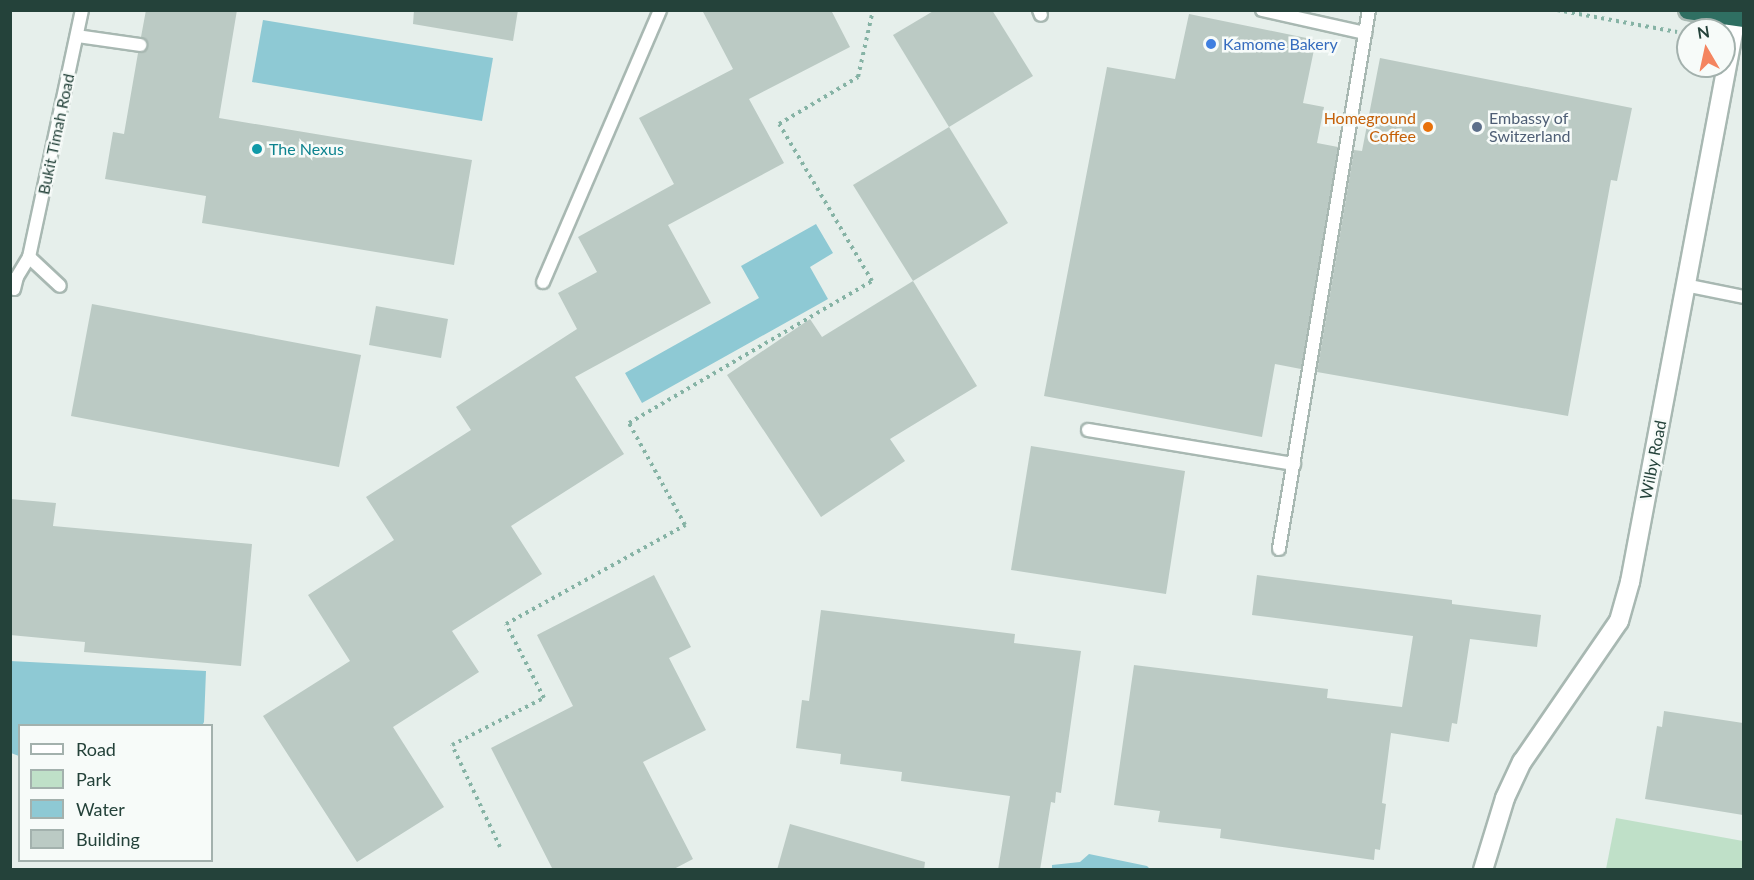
<!DOCTYPE html>
<style>
body{margin:0}
#map{position:relative;width:1754px;height:880px;overflow:hidden;background:#e6efeb;font-family:Lato,sans-serif}
div>[style]{position:absolute}
[style*='--x']{left:calc(var(--x)*1px);top:calc(var(--y)*1px);width:calc(var(--w)*1px);rotate:calc(var(--a)*1deg)}
.green>*{inset:0;background:#bfe0c8}
.water>*{inset:0;background:#8ec9d4}
.building>*{inset:0;background:#bbcac4}
.path>*{height:4px;margin-top:-2px;transform-origin:0;background:repeating-linear-gradient(90deg,#86b3a5 0 3px,transparent 0 7.5px)}
.roads{filter:drop-shadow(2px 0 #a8b8b2) drop-shadow(-2px 0 #a8b8b2) drop-shadow(0 2px #a8b8b2) drop-shadow(0 -2px #a8b8b2)}
.lane>*{height:12px;margin:-6px;padding:0 6px;transform-origin:6px;border-radius:6px;background:#fff}
.street>*{height:18px;margin:-9px;padding:0 9px;transform-origin:9px;border-radius:9px;background:#fff}
.highway>*{height:18px;margin:-9px;padding:0 9px;transform-origin:9px;border-radius:9px;background:#2f6f62}
.dots>*{width:16px;height:16px;translate:-50% -50%;box-sizing:border-box;border:3px solid #f7fbf9;border-radius:50%}
span{translate:-50% -50%;white-space:nowrap;text-align:center;line-height:1.15;-webkit-text-stroke:5px #f7fbf9;paint-order:stroke}
.shop-label{font-size:16px;color:#366cbe}
.left{translate:0 -50%;text-align:left}
.food-label{font-size:16px;color:#c56008}
.right{translate:-100% -50%;text-align:right}
.service-label{font-size:16px;color:#4e5e75}
.street-label{font-size:16px;color:#24423a}
.culture-label{font-size:16px;color:#0d838f}
.frame{position:absolute;inset:0;border:12px solid #24423a;pointer-events:none}
.legend{position:absolute;left:18px;top:724px;width:195px;height:138px;box-sizing:border-box;background:#f7fbf9;border:2px solid #a3b1ad;margin:0;padding:8px 10px;list-style:none;font-size:18px;color:#24423a}
.legend li{display:flex;align-items:center;gap:12px;height:30px}
.legend b{width:30px;border:2px solid #a3b1ad}
.north{position:absolute;left:1676px;top:18px;width:60px;height:60px;box-sizing:border-box;background:#f7fbf9;border:2px solid #a3b1ad;border-radius:50%;rotate:351deg;font-size:16px;font-weight:700;line-height:24px;text-align:center;color:#24423a}
.north::after{content:'';display:block;margin:auto;width:21px;height:27px;background:#f4845f;clip-path:polygon(50% 0,100% 100%,50% 72%,0 100%)}
</style>
<div id="map">
<div class="green">
<i style="clip-path:polygon(1616px 818px,1743px 841px,1743px 869px,1606px 869px)"></i>
</div>
<div class="water">
<i style="clip-path:polygon(263px 20px,493px 58px,482px 121px,252px 82px)"></i>
<i style="clip-path:polygon(816px 224px,833px 253px,810px 267px,828px 299px,642px 403px,625px 373px,759px 298px,741px 266px)"></i>
<i style="clip-path:polygon(10px 661px,206px 671px,204px 722px,202px 726px,20px 726px,19px 756px,11px 753px)"></i>
<i style="clip-path:polygon(1089px 854px,1147px 866px,1150px 869px,1052px 869px,1052px 865px,1080px 862px)"></i>
</div>
<div class="building">
<i style="clip-path:polygon(146px 10px,237px 10px,219px 118px,472px 160px,454px 265px,202px 223px,206px 196px,105px 179px,113px 132px,124px 134px,138px 53px,144px 52px,148px 47px,147px 41px,141px 37px)"></i>
<i style="clip-path:polygon(414px 10px,518px 10px,513px 41px,413px 24px)"></i>
<i style="clip-path:polygon(702px 10px,831px 10px,850px 47px,749px 99px,784px 163px,668px 225px,711px 303px,575px 377px,624px 454px,511px 526px,542px 574px,452px 631px,479px 672px,393px 727px,444px 807px,357px 862px,263px 716px,350px 661px,308px 595px,394px 540px,366px 497px,471px 430px,456px 407px,577px 329px,558px 293px,597px 272px,578px 237px,674px 184px,639px 118px,733px 69px)"></i>
<i style="clip-path:polygon(935px 10px,992px 10px,1033px 76px,949px 127px,893px 35px)"></i>
<i style="clip-path:polygon(1189px 14px,1316px 40px,1303px 103px,1324px 107px,1317px 143px,1338px 147px,1301px 369px,1275px 364px,1262px 437px,1044px 396px,1107px 67px,1175px 79px)"></i>
<i style="clip-path:polygon(1380px 58px,1632px 108px,1617px 181px,1611px 180px,1568px 416px,1317px 372px,1354px 150px,1362px 151px)"></i>
<i style="clip-path:polygon(949px 127px,1008px 223px,913px 281px,853px 185px)"></i>
<i style="clip-path:polygon(913px 281px,977px 386px,890px 439px,905px 461px,821px 517px,727px 375px,810px 319px,822px 337px)"></i>
<i style="clip-path:polygon(92px 304px,361px 355px,339px 467px,71px 416px)"></i>
<i style="clip-path:polygon(376px 306px,448px 319px,441px 358px,369px 345px)"></i>
<i style="clip-path:polygon(1031px 446px,1185px 471px,1166px 594px,1011px 570px)"></i>
<i style="clip-path:polygon(10px 499px,56px 503px,53px 526px,252px 544px,241px 666px,84px 652px,85px 642px,10px 635px)"></i>
<i style="clip-path:polygon(654px 575px,691px 647px,669px 658px,706px 730px,643px 762px,693px 859px,672px 870px,553px 870px,491px 748px,573px 706px,537px 635px)"></i>
<i style="clip-path:polygon(1257px 575px,1452px 600px,1452px 604px,1541px 615px,1537px 647px,1470px 639px,1457px 724px,1452px 723px,1449px 742px,1391px 733px,1382px 803px,1386px 804px,1380px 850px,1375px 849px,1374px 860px,1220px 838px,1221px 829px,1158px 822px,1160px 811px,1114px 805px,1134px 665px,1328px 689px,1327px 698px,1402px 707px,1413px 636px,1252px 615px)"></i>
<i style="clip-path:polygon(821px 610px,1015px 634px,1014px 643px,1081px 651px,1061px 793px,1056px 792px,1055px 803px,1051px 802px,1040px 870px,998px 870px,1010px 796px,901px 781px,902px 772px,840px 764px,841px 754px,796px 748px,802px 700px,809px 701px)"></i>
<i style="clip-path:polygon(1664px 711px,1743px 723px,1743px 815px,1645px 799px,1657px 726px,1662px 727px)"></i>
<i style="clip-path:polygon(790px 824px,925px 862px,924px 870px,777px 870px)"></i>
</div>
<div class="path">
<i style="--x:1557;--y:10;--w:122;--a:10.4"></i>
<i style="--x:500;--y:847;--w:113;--a:-115.2"></i>
<i style="--x:452;--y:745;--w:103;--a:-27.1"></i>
<i style="--x:544;--y:698;--w:83;--a:-117.2"></i>
<i style="--x:506;--y:624;--w:205;--a:-28.9"></i>
<i style="--x:685;--y:525;--w:116;--a:-118.8"></i>
<i style="--x:629;--y:423;--w:281;--a:-30.3"></i>
<i style="--x:872;--y:281;--w:182;--a:-120.6"></i>
<i style="--x:779;--y:124;--w:92;--a:-30.7"></i>
<i style="--x:858;--y:77;--w:69;--a:-77.4"></i>
</div>
<div class="roads">
<div class="lane">
<i style="--x:1039;--y:10;--w:5;--a:68"></i>
<i style="--x:1262;--y:10;--w:106;--a:12.6"></i>
<i style="--x:77;--y:36;--w:64;--a:8.1"></i>
<i style="--x:29;--y:257;--w:42;--a:43.1"></i>
<i style="--x:543;--y:282;--w:296;--a:-66.7"></i>
<i style="--x:1685;--y:285;--w:60;--a:11.5"></i>
<i style="--x:14;--y:289;--w:12;--a:-76"></i>
<i style="--x:17;--y:277;--w:23;--a:-59"></i>
<i style="--x:29;--y:257;--w:253;--a:-77.9"></i>
<i style="--x:1088;--y:430;--w:209;--a:9.4"></i>
<i style="--x:1279;--y:549;--w:546;--a:-80.52"></i>
</div>
<div class="street">
<i style="--x:1483;--y:870;--w:75;--a:-73"></i>
<i style="--x:1505;--y:798;--w:40;--a:-65"></i>
<i style="--x:1522;--y:762;--w:171;--a:-55.5"></i>
<i style="--x:1619;--y:621;--w:41;--a:-74.2"></i>
<i style="--x:1630;--y:582;--w:575;--a:-79.37"></i>
</div>
<div class="highway">
<i style="--x:1688;--y:10;--w:57;--a:8.1"></i>
</div>
</div>
<div class="dots">
<i style="left:1211px;top:44px;background:#3f7fe0"></i>
<i style="left:1428px;top:127px;background:#e8710a"></i>
<i style="left:1477px;top:127px;background:#5c6f8a"></i>
<i style="left:257px;top:149px;background:#0f9aa8"></i>
</div>
<div class="shop-label">
<span class="left" style="left:1223px;top:44px">Kamome Bakery</span>
</div>
<div class="food-label">
<span class="right" style="left:1416px;top:127px">Homeground<br>Coffee</span>
</div>
<div class="service-label">
<span class="left" style="left:1489px;top:127px">Embassy of<br>Switzerland</span>
</div>
<div class="street-label">
<span style="left:56px;top:134px;rotate:-78deg">Bukit Timah Road</span>
<span style="left:1653px;top:460px;rotate:-79deg">Wilby Road</span>
</div>
<div class="culture-label">
<span class="left" style="left:269px;top:149px">The Nexus</span>
</div>
<div class="frame"></div>
<ul class="legend">
<li><b style="height:8px;background:#fff"></b>Road</li>
<li><b style="height:16px;background:#bfe0c8"></b>Park</li>
<li><b style="height:16px;background:#8ec9d4"></b>Water</li>
<li><b style="height:16px;background:#bbcac4"></b>Building</li>
</ul>
<div class="north">N</div>
</div>
